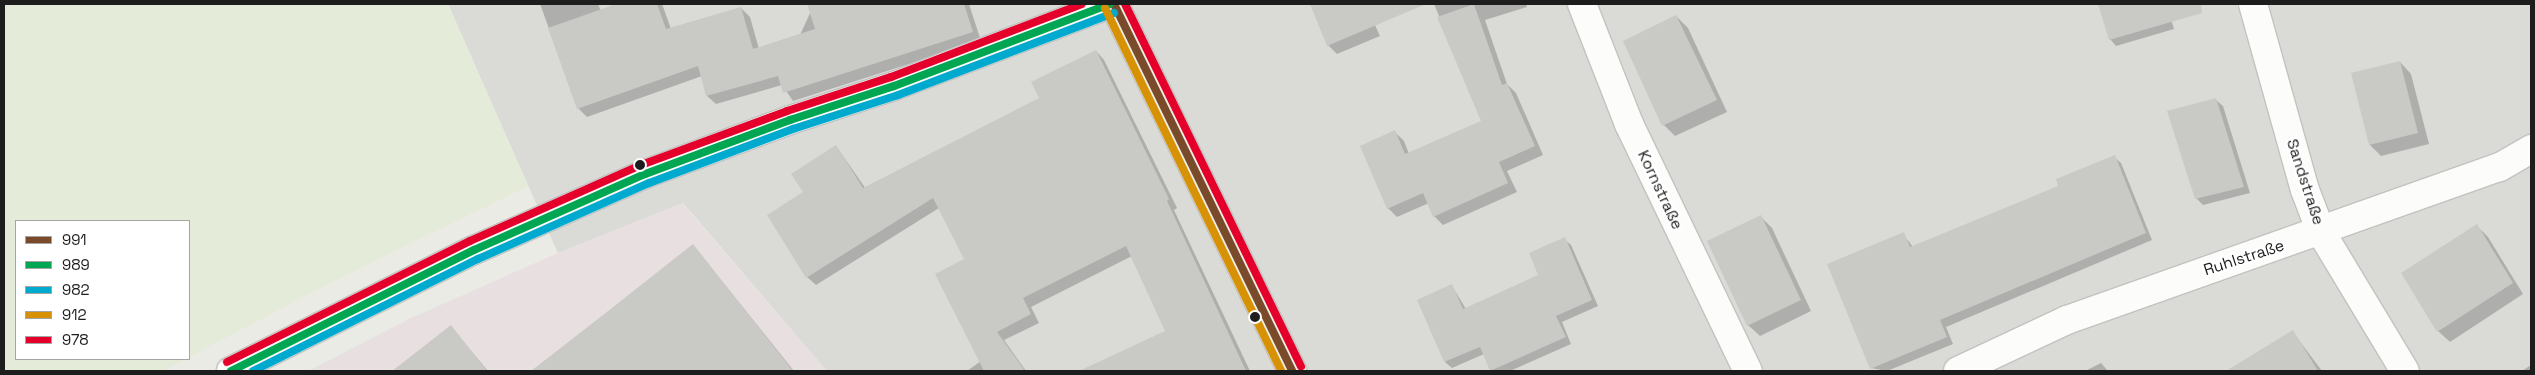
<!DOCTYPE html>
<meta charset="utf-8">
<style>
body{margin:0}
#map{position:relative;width:2535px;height:375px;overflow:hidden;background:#ebebe5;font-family:"Space Grotesk",sans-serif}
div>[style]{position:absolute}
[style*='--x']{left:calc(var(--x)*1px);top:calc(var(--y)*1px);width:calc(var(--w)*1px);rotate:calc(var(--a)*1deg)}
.residential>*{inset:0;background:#dadad7}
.industrial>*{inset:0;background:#e8dfe1}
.farmland>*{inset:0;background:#e4ebd9}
.shadow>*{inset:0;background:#0003}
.building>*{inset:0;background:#c9c9c5}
.roads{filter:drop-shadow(1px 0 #c2c2c0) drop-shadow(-1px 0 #c2c2c0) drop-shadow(0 1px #c2c2c0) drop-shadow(0 -1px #c2c2c0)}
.minor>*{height:28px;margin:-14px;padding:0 14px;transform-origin:14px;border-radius:14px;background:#fcfcfb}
.major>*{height:28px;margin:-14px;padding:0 14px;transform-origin:14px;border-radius:14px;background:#efeee4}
.bus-1>*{height:8px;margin:-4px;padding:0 4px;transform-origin:4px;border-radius:4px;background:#7a4b2a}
.bus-2>*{height:8px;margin:-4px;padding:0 4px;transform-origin:4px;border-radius:4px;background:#00a651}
.bus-3>*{height:8px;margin:-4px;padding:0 4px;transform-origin:4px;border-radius:4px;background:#00a9ce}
.bus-4>*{height:8px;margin:-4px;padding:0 4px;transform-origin:4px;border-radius:4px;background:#d69104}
.bus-5>*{height:8px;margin:-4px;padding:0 4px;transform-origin:4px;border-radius:4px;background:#e4002b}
.dots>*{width:14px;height:14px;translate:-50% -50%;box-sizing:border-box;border:2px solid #fff;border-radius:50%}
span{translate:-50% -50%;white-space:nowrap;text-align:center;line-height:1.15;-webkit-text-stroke:5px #fff;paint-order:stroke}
.street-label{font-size:16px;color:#1d1d1d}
.frame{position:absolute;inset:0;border:5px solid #1d1d1d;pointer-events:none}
.legend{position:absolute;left:15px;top:220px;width:175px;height:140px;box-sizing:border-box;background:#fff;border:1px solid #a5a5a5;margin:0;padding:6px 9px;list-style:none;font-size:15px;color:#1d1d1d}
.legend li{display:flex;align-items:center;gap:10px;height:25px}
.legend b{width:25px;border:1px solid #a5a5a5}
</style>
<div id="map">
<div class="residential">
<i style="clip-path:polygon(448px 4px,2531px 4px,2531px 371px,827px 371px,683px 203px,558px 253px)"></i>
</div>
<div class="industrial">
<i style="clip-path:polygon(682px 203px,827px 371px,308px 371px,411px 318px,558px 253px)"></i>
</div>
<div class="farmland">
<i style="clip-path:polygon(4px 4px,448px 4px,528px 186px,330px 283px,189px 357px,189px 221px,16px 221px,16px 359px,186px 359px,162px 371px,4px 371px)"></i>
</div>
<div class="shadow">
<i style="clip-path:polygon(540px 4px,598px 4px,601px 11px,620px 4px,662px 4px,671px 29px,741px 8px,750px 17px,759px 49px,800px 35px,811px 11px,809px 4px,860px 4px,864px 14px,898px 4px,969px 4px,981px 41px,793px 101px,782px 85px,716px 104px,707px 96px,702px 76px,587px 117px,578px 108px)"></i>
<i style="clip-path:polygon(1311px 4px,1383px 4px,1368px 10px,1380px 36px,1337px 54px,1328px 45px)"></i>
<i style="clip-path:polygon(1434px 4px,1526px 4px,1527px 7px,1485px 20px,1507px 84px,1516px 93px,1543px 155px,1507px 171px,1517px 192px,1443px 225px,1434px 216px,1429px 203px,1397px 217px,1388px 208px,1395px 132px,1404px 141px,1409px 154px,1483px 121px)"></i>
<i style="clip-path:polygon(2099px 4px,2166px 4px,2174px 29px,2116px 46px,2110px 39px)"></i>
<i style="clip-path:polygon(1676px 16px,1688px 28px,1727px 112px,1675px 136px,1664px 125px)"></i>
<i style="clip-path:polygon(1096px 51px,1104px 60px,1177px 208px,1174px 210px,1250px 371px,1123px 371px,1116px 355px,1167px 332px,1132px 256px,1031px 307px,1039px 323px,1004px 340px,1026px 371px,967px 371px,981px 361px,965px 260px,939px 208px,816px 285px,807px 277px,804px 192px,836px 146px,866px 189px,1041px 98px)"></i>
<i style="clip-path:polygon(2400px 62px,2411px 74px,2429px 144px,2381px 156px,2370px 145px)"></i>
<i style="clip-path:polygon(2216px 100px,2223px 106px,2250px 193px,2203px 205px,2196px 198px)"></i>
<i style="clip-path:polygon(2114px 157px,2121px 163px,2152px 240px,1946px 327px,1953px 344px,1887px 371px,1871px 368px,1903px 234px,1913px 247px,2060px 187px)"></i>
<i style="clip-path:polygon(1761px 217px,1772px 228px,1811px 311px,1760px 336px,1748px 325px)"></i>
<i style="clip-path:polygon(2477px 226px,2488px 237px,2523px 294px,2450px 342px,2438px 331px)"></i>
<i style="clip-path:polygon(1564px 239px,1571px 245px,1598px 306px,1562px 322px,1571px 344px,1510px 371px,1493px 371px,1484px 354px,1452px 368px,1445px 362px,1452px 286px,1466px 309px,1539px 276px)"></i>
<i style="clip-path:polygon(693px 245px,794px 371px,533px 371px)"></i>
<i style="clip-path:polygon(451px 327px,488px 371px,406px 371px,401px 365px)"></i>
<i style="clip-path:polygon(2292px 331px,2322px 371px,2251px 371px,2247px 360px)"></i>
<i style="clip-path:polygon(2101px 363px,2108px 371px,2085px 371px)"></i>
<i style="clip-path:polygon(2531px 365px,2531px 371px,2522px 371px)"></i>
</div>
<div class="building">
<i style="clip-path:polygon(616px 4px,657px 4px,666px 29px,741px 7px,753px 49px,815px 29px,807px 4px,964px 4px,973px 32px,783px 93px,778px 76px,706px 96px,698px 66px,577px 109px,548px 28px)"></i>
<i style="clip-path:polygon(1310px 4px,1426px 4px,1327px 46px)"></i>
<i style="clip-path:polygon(1474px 4px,1502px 85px,1507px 83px,1535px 146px,1499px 162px,1508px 183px,1433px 217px,1423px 193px,1387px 209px,1360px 146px,1395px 130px,1405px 154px,1481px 121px,1437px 17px)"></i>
<i style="clip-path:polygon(2098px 4px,2201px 4px,2202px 13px,2109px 40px)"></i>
<i style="clip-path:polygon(1676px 15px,1717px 100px,1662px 126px,1623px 41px)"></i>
<i style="clip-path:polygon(1096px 50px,1169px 199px,1167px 201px,1246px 371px,1079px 371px,1165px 331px,1126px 246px,1023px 298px,1031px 314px,997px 332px,1025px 371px,984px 371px,935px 274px,964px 259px,933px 198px,806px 278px,767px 215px,803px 192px,791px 174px,836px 145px,863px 188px,1039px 98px,1031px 82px)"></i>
<i style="clip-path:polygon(2400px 61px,2418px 133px,2369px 145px,2351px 73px)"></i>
<i style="clip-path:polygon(2216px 98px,2244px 187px,2195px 199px,2167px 111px)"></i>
<i style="clip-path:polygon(2115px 155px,2146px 233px,1940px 320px,1947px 337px,1870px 369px,1827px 264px,1904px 232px,1910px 247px,2058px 186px,2056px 179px)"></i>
<i style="clip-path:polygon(1761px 215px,1801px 300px,1747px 326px,1707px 241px)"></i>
<i style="clip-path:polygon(2477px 224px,2513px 283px,2437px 332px,2401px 273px)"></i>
<i style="clip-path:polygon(1565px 237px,1592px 300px,1556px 316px,1566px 337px,1490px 371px,1480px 347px,1444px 362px,1417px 300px,1452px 284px,1463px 309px,1538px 275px,1529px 253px)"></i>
<i style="clip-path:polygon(693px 244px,793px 371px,531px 371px,612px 308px)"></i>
<i style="clip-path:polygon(451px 325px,487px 371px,392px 371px)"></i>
<i style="clip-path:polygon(2293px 330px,2318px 371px,2226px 371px)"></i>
</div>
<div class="roads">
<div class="minor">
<i style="--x:1582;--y:4;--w:129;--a:68.6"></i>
<i style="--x:1629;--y:124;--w:274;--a:64.3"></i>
<i style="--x:2253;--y:4;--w:193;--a:74.4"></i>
<i style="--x:2305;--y:190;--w:45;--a:69.1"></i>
<i style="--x:2321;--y:232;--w:162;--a:58.9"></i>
<i style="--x:231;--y:371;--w:271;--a:-26.5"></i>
<i style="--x:474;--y:250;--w:187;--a:-24"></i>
<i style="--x:645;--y:174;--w:155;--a:-20.4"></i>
<i style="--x:790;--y:120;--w:109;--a:-18.1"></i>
<i style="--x:894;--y:86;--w:231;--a:-20.8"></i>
<i style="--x:1958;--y:371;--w:120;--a:-25.1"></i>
<i style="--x:2067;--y:320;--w:459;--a:-19.5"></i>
<i style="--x:2500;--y:167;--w:36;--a:-30"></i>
</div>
<div class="major">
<i style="--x:1114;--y:4;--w:408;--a:64.1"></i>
</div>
</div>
<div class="bus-1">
<i style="--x:1114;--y:4;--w:408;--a:64.1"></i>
</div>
<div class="bus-2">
<i style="--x:231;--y:371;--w:271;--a:-26.5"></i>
<i style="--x:474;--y:250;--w:187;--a:-24"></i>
<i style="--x:645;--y:174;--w:155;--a:-20.4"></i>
<i style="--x:790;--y:120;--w:109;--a:-18.1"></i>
<i style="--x:894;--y:86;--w:231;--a:-20.8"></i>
</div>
<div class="bus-3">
<i style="--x:253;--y:371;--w:251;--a:-26.5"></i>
<i style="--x:478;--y:259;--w:187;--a:-24"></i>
<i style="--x:649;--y:183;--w:154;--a:-20.6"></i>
<i style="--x:793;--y:129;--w:110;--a:-17.9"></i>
<i style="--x:898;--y:95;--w:231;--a:-20.8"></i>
</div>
<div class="bus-4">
<i style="--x:1105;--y:8;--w:403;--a:64.1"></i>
</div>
<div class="bus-5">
<i style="--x:1125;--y:4;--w:403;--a:64.1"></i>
<i style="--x:227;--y:362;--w:271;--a:-26.5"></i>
<i style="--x:470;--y:241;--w:187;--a:-24"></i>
<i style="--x:641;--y:165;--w:156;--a:-20.3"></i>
<i style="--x:787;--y:111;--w:109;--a:-18.1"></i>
<i style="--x:891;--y:77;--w:204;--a:-20.9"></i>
</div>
<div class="dots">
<i style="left:640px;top:165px;background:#1d1d1d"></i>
<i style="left:1255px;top:317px;background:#1d1d1d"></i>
</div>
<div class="street-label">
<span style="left:2305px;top:182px;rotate:72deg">Sandstraße</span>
<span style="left:1660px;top:190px;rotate:65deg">Kornstraße</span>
<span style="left:2244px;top:258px;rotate:-18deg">Ruhlstraße</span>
</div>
<div class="frame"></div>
<ul class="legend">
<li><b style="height:6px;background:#7a4b2a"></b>991</li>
<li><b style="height:6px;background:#00a651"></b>989</li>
<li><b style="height:6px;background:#00a9ce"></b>982</li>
<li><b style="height:6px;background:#d69104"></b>912</li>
<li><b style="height:6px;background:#e4002b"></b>978</li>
</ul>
</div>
